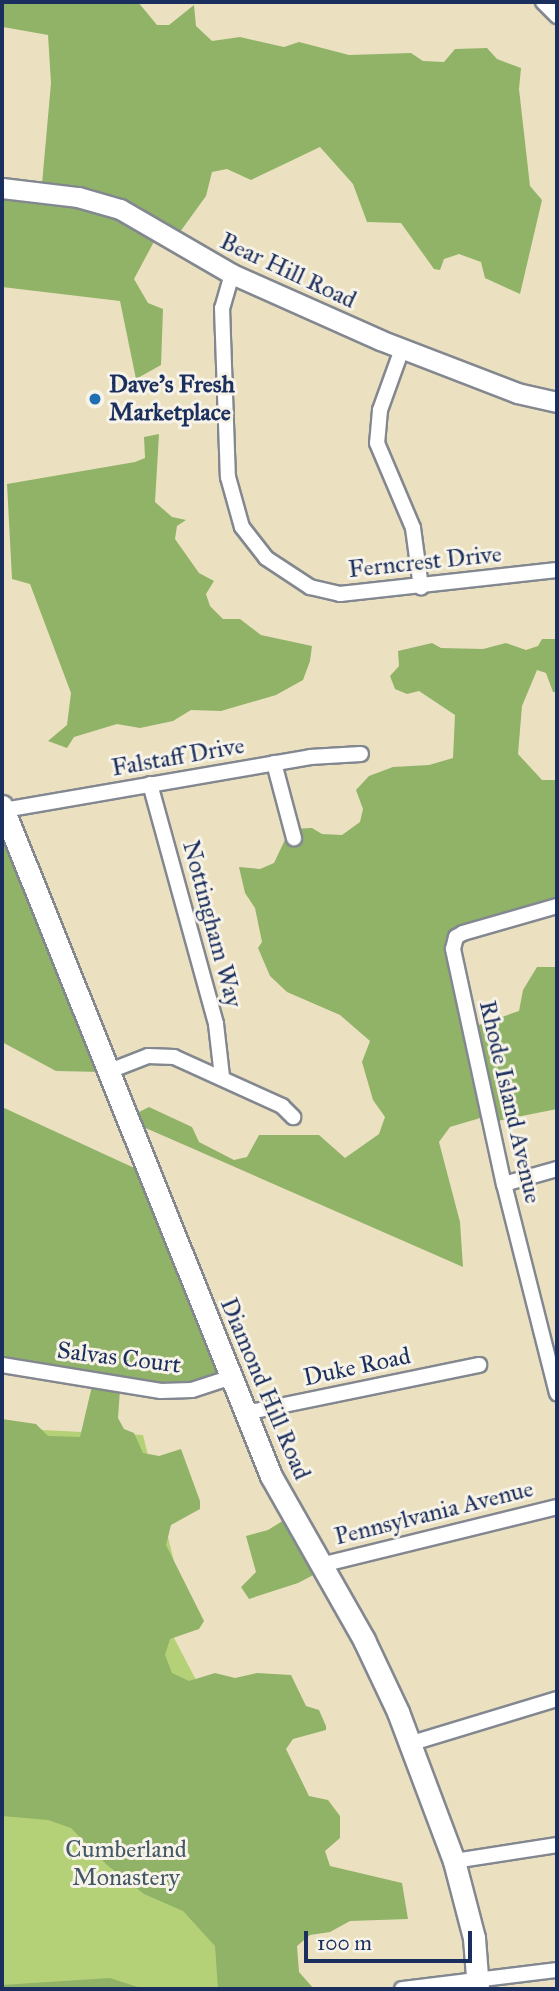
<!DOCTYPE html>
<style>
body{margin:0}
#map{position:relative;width:559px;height:1991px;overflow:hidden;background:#ebe1c1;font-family:"IM FELL Great Primer",serif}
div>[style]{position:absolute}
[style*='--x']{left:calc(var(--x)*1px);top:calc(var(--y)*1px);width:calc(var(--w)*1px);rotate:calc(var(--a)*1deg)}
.green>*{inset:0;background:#b5d177}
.forest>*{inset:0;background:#90b368}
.roads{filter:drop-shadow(2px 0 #838890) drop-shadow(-2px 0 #838890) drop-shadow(0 2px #838890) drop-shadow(0 -2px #838890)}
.street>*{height:14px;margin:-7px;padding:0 7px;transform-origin:7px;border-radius:7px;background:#fff}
.secondary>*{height:19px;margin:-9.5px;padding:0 9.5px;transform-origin:9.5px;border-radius:9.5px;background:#fff}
.primary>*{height:21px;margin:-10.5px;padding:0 10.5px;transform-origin:10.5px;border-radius:10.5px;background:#fff}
.dots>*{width:19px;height:19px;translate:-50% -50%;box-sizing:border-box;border:4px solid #f7f3e8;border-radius:50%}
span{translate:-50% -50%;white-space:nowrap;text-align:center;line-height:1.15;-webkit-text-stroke:6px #f7f3e8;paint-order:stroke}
.street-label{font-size:24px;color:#1b2f5e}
.poi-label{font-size:24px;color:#1b2f5e;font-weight:700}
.left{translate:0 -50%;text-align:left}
.park-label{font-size:24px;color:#425864}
.frame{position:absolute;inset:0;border:4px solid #1b2f5e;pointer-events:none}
.scale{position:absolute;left:304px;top:1931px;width:168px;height:32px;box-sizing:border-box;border:4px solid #1b2f5e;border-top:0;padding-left:9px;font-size:21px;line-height:24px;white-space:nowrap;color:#1b2f5e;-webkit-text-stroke:5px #f7f3e8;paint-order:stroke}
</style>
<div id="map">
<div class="green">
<i style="clip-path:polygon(2px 1428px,143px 1435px,179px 1582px,173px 1636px,196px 1680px,290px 1989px,2px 1989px)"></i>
</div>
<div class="forest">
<i style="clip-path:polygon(2px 2px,138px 2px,157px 25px,169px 25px,194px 5px,196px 26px,212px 41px,240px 37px,284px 47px,299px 42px,349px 55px,411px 53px,423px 61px,444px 62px,455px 49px,487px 48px,497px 59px,521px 68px,519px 89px,530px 186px,542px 200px,520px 294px,485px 278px,481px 262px,459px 254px,444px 259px,440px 270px,434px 269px,401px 223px,367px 222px,353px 184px,320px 147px,251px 180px,227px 169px,212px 172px,206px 196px,172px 243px,157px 236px,134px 279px,148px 303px,163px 309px,161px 365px,136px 379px,120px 301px,2px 287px,2px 193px,41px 195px,51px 83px,48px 35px,3px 27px)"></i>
<i style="clip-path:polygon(159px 434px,155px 502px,172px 517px,186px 520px,177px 526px,175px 539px,199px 573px,214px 581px,206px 594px,210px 606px,223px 619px,240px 619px,261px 635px,312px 646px,310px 661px,303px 680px,276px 695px,221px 711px,191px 710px,173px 721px,140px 728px,117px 724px,74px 737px,67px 748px,48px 741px,67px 725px,71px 693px,30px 584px,12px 579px,7px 484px,135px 462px,145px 458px,144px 437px)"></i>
<i style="clip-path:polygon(542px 639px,557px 639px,557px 692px,553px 692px,546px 673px,537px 670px,522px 706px,518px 754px,542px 780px,557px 780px,557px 910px,455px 941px,476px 1026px,519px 1011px,523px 990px,537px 967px,557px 967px,557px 1109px,492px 1122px,487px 1116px,450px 1127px,439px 1142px,460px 1222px,463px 1267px,125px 1119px,149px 1107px,192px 1127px,199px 1142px,234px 1160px,247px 1157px,259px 1135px,319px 1135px,345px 1158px,379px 1134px,385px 1117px,373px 1100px,362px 1062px,370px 1041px,340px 1015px,287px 992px,270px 976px,258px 948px,262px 942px,255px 908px,245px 893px,239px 867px,260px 869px,274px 863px,290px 829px,312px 828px,322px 834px,342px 835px,360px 822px,363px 809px,356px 790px,369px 776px,393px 767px,429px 765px,453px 758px,455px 715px,419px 691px,407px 694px,395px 689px,390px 676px,399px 666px,398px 651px,432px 643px,441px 648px,483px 649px,506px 643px,526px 650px,538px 646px)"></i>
<i style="clip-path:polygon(2px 820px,102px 1072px,56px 1071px,2px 1042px)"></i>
<i style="clip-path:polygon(2px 1107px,143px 1172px,230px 1382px,120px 1390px,118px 1418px,124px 1429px,134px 1433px,143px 1453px,159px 1456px,181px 1449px,200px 1501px,200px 1509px,171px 1525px,166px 1545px,204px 1621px,199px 1629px,170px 1639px,165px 1655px,172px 1673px,189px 1681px,215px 1673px,235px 1678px,257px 1673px,291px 1675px,306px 1706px,319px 1710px,326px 1726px,326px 1730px,293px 1739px,286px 1749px,309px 1796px,328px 1800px,340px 1816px,340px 1838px,325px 1851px,330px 1866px,402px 1883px,408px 1919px,350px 1921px,330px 1932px,310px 1935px,297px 1946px,299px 1972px,314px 1989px,218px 1989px,215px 1946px,183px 1911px,144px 1894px,107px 1865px,71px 1828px,48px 1820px,2px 1816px,2px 1419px,36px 1424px,48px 1436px,80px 1437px,92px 1386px,2px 1370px)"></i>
<i style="clip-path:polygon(289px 1517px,323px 1570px,298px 1583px,249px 1599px,241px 1587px,256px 1572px,246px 1536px,268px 1530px)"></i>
<i style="clip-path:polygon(110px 1978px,144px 1989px,2px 1989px,2px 1985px)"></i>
</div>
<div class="roads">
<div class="street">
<i style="--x:543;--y:2;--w:20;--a:45"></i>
<i style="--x:232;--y:274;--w:35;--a:106"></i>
<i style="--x:222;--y:308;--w:169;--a:88"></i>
<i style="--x:228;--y:477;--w:52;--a:74.4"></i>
<i style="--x:242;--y:527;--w:39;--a:52"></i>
<i style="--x:266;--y:558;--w:53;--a:33.4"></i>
<i style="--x:310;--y:587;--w:31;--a:13"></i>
<i style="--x:340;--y:594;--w:218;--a:-6.3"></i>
<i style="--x:402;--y:349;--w:65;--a:109.8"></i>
<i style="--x:380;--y:410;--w:33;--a:95"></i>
<i style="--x:377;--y:443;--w:92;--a:67"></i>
<i style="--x:413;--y:528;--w:60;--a:82.3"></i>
<i style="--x:274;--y:763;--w:78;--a:75.1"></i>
<i style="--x:150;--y:784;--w:249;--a:74.6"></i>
<i style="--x:216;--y:1024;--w:53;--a:83.5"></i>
<i style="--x:4;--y:810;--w:311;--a:-9.8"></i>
<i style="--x:310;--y:757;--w:51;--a:-3.4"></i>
<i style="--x:557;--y:906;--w:98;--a:164"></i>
<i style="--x:463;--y:933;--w:8;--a:150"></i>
<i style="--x:456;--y:937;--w:12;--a:104"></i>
<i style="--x:453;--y:949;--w:240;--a:77.8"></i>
<i style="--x:504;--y:1184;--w:216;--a:75.8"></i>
<i style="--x:107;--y:1072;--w:44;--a:-21.3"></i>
<i style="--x:148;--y:1056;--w:26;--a:2"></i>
<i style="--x:174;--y:1057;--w:119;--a:24.4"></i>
<i style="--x:282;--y:1106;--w:16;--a:45"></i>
<i style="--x:504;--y:1184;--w:55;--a:-15.8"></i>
<i style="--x:2;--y:1365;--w:161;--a:9.3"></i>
<i style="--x:161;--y:1391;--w:31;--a:-2"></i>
<i style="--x:192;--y:1390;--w:40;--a:-18"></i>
<i style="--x:246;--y:1417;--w:11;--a:-34"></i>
<i style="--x:255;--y:1411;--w:229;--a:-11.6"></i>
<i style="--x:321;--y:1565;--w:243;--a:-13.8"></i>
<i style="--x:409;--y:1744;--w:155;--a:-16.9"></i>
<i style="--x:454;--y:1861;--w:104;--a:-8.8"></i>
<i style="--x:402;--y:1989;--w:156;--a:-7"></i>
</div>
<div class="secondary">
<i style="--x:2;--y:188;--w:77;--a:6.8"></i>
<i style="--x:78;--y:197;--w:44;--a:15.9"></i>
<i style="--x:120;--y:209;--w:129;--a:30.1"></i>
<i style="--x:232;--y:274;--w:162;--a:24"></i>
<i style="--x:380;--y:340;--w:147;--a:21.1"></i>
<i style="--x:517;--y:393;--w:41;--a:12.7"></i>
</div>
<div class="primary">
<i style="--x:2;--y:806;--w:722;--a:68.12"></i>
<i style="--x:271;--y:1476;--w:189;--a:60.4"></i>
<i style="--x:364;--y:1640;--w:80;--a:64.7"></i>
<i style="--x:398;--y:1712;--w:159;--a:69.4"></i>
<i style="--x:454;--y:1861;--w:80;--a:75.4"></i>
<i style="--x:474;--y:1938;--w:51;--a:85.5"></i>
</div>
</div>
<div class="dots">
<i style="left:95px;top:399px;background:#1f6fb2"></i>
</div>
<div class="street-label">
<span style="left:288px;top:271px;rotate:25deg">Bear Hill Road</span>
<span style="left:425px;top:562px;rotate:-6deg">Ferncrest Drive</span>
<span style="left:178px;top:757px;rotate:-10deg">Falstaff Drive</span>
<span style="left:212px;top:924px;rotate:75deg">Nottingham Way</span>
<span style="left:510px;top:1102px;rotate:77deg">Rhode Island Avenue</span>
<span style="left:119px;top:1358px;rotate:7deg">Salvas Court</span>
<span style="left:357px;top:1367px;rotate:-12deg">Duke Road</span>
<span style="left:265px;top:1389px;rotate:67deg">Diamond Hill Road</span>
<span style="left:434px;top:1513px;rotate:-14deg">Pennsylvania Avenue</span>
</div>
<div class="poi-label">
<span class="left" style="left:109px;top:399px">Dave's Fresh<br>Marketplace</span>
</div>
<div class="park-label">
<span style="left:126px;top:1864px">Cumberland<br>Monastery</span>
</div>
<div class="frame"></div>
<div class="scale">100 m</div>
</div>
